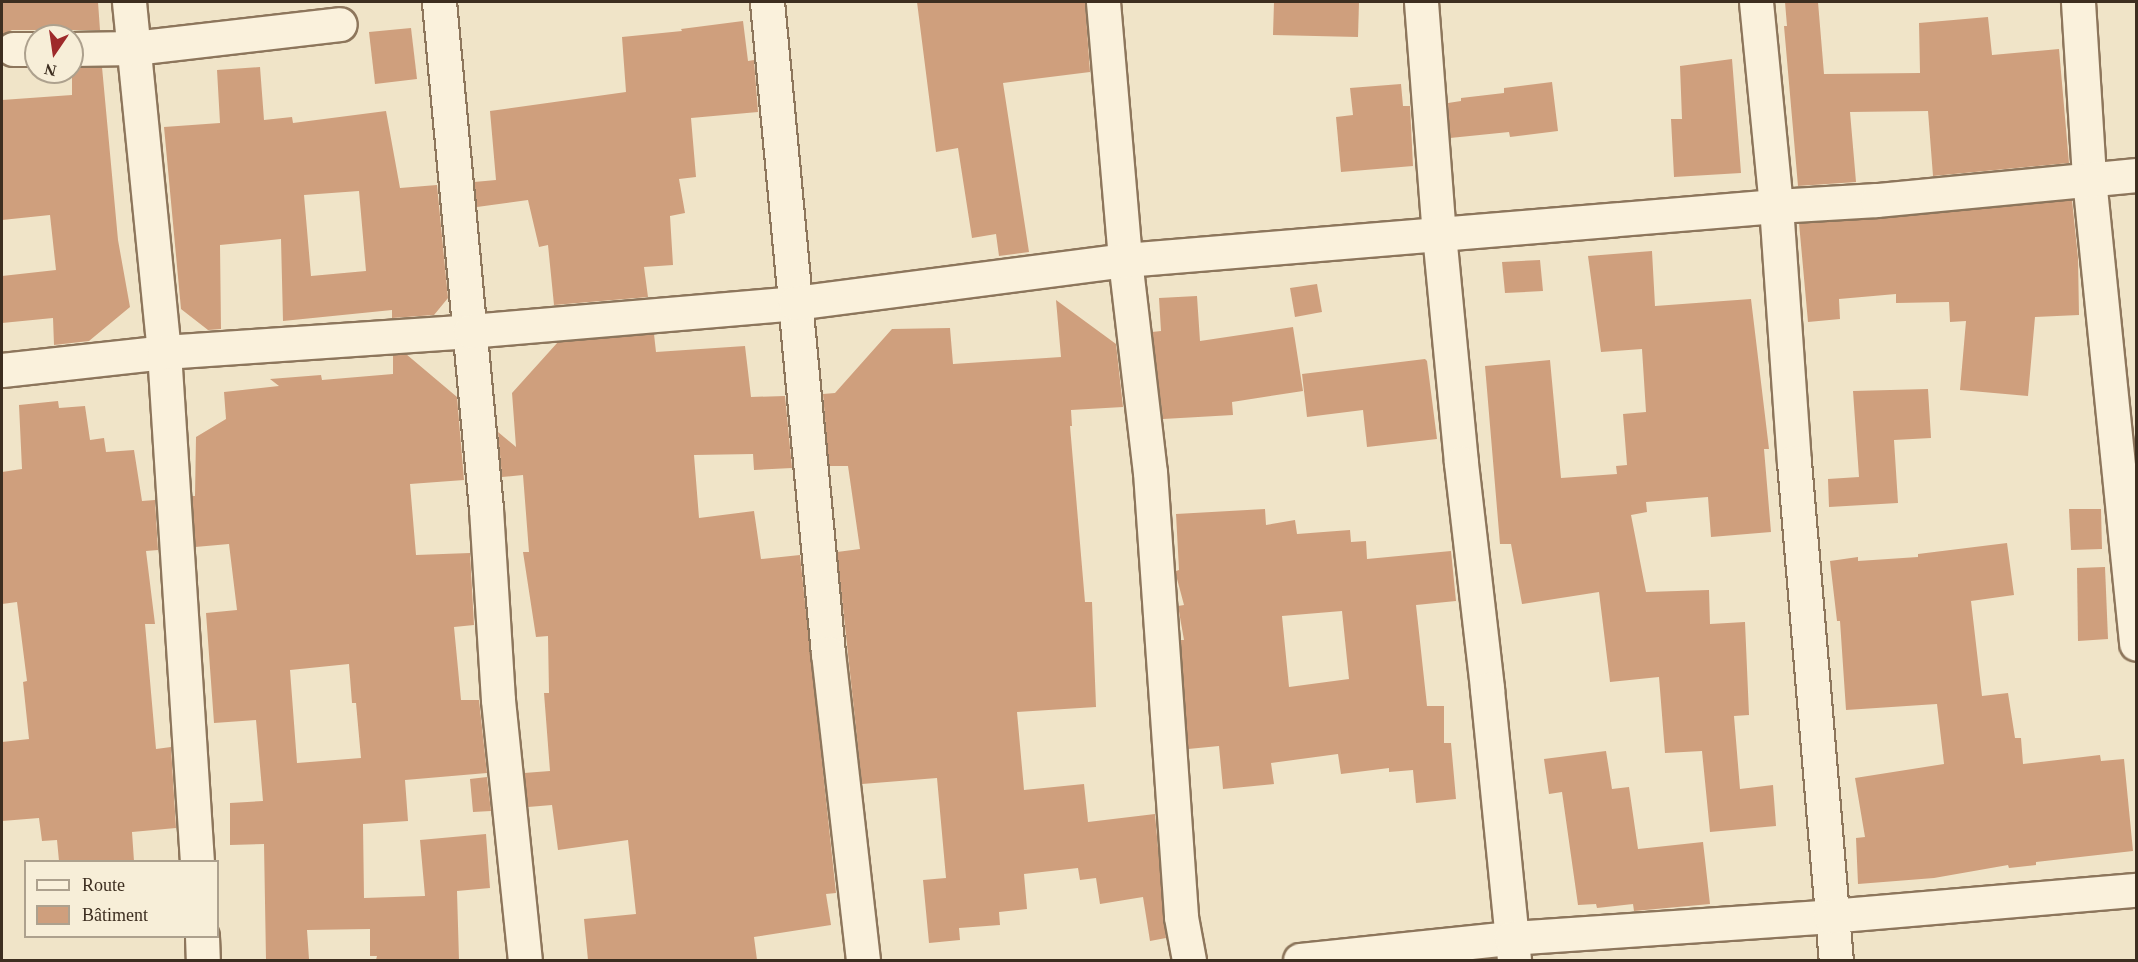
<!DOCTYPE html>
<meta charset="utf-8">
<style>
body{margin:0}
#map{position:relative;width:2138px;height:962px;overflow:hidden;background:#f0e4c8;font-family:Georgia,serif}
div>[style]{position:absolute}
[style*='--x']{left:calc(var(--x)*1px);top:calc(var(--y)*1px);width:calc(var(--w)*1px);rotate:calc(var(--a)*1deg)}
.building>*{inset:0;background:#cf9f7d}
.roads{filter:drop-shadow(2px 0 #8d765c) drop-shadow(-2px 0 #8d765c) drop-shadow(0 2px #8d765c) drop-shadow(0 -2px #8d765c)}
.minor>*{height:33px;margin:-16.5px;padding:0 16.5px;transform-origin:16.5px;border-radius:16.5px;background:#faf1dc}
span{translate:-50% -50%;white-space:nowrap;text-align:center;line-height:1.15;-webkit-text-stroke:4.5px #f7eed8;paint-order:stroke}
.frame{position:absolute;inset:0;border:3px solid #3d2e20;pointer-events:none}
.legend{position:absolute;left:24px;top:860px;width:195px;height:78px;box-sizing:border-box;background:#f7eed8;border:2px solid #ada18e;margin:0;padding:8px 10px;list-style:none;font-size:18px;color:#3d2e20}
.legend li{display:flex;align-items:center;gap:12px;height:30px}
.legend b{width:30px;border:2px solid #ada18e}
.north{position:absolute;left:24px;top:24px;width:60px;height:60px;box-sizing:border-box;background:#f7eed8;border:2px solid #ada18e;border-radius:50%;rotate:193deg;font-size:16px;font-weight:700;line-height:24px;text-align:center;color:#3d2e20}
.north::after{content:'';display:block;margin:auto;width:21px;height:27px;background:#9e2a2b;clip-path:polygon(50% 0,100% 100%,50% 72%,0 100%)}
</style>
<div id="map">
<div class="building">
<i style="clip-path:polygon(2px 2px,98px 2px,100px 30px,72px 30px,59px 36px,49px 36px,36px 30px,12px 30px,2px 35px)"></i>
<i style="clip-path:polygon(917px 2px,1085px 2px,1090px 72px,1003px 83px,1029px 252px,999px 256px,996px 234px,972px 238px,958px 148px,936px 152px)"></i>
<i style="clip-path:polygon(1274px 2px,1359px 2px,1358px 37px,1273px 35px)"></i>
<i style="clip-path:polygon(1785px 2px,1818px 2px,1824px 74px,1920px 73px,1919px 23px,1988px 17px,1992px 55px,2059px 49px,2069px 163px,1933px 176px,1928px 111px,1850px 112px,1856px 182px,1798px 186px,1784px 26px,1787px 26px)"></i>
<i style="clip-path:polygon(743px 21px,748px 61px,754px 60px,758px 112px,691px 118px,696px 177px,679px 179px,685px 213px,670px 216px,673px 265px,644px 267px,648px 297px,554px 305px,548px 245px,539px 247px,528px 200px,477px 207px,474px 182px,496px 180px,490px 111px,626px 92px,622px 37px,682px 31px,681px 29px)"></i>
<i style="clip-path:polygon(411px 28px,417px 79px,375px 84px,369px 32px)"></i>
<i style="clip-path:polygon(1732px 59px,1741px 173px,1674px 177px,1671px 119px,1682px 119px,1680px 66px)"></i>
<i style="clip-path:polygon(102px 67px,118px 240px,130px 307px,89px 341px,54px 345px,53px 318px,2px 323px,2px 276px,56px 270px,50px 215px,2px 220px,2px 100px,72px 95px,72px 68px)"></i>
<i style="clip-path:polygon(evenodd,260px 67px,264px 120px,292px 117px,293px 123px,386px 111px,400px 188px,437px 185px,448px 298px,434px 315px,392px 318px,392px 310px,283px 321px,281px 239px,220px 245px,221px 329px,208px 330px,181px 309px,164px 127px,220px 123px,217px 70px,260px 67px,359px 191px,366px 271px,311px 276px,304px 195px,359px 191px)"></i>
<i style="clip-path:polygon(1552px 82px,1558px 131px,1510px 137px,1509px 132px,1450px 138px,1448px 103px,1461px 101px,1461px 98px,1504px 93px,1504px 88px)"></i>
<i style="clip-path:polygon(1401px 84px,1403px 106px,1410px 106px,1413px 166px,1341px 172px,1336px 117px,1353px 115px,1350px 88px)"></i>
<i style="clip-path:polygon(2072px 200px,2078px 258px,2079px 315px,2035px 317px,2028px 396px,1960px 390px,1966px 321px,1950px 322px,1949px 302px,1896px 303px,1896px 294px,1839px 299px,1840px 319px,1808px 322px,1799px 223px)"></i>
<i style="clip-path:polygon(1652px 251px,1655px 306px,1751px 299px,1769px 449px,1764px 449px,1771px 532px,1711px 537px,1708px 497px,1646px 502px,1647px 512px,1631px 515px,1646px 592px,1709px 590px,1710px 624px,1745px 622px,1749px 715px,1734px 716px,1740px 789px,1773px 785px,1776px 826px,1710px 832px,1702px 751px,1665px 753px,1659px 677px,1610px 682px,1599px 592px,1522px 604px,1511px 544px,1500px 544px,1485px 366px,1550px 360px,1561px 478px,1617px 474px,1616px 466px,1627px 465px,1623px 414px,1646px 412px,1642px 349px,1601px 352px,1588px 256px)"></i>
<i style="clip-path:polygon(1540px 260px,1543px 291px,1505px 293px,1502px 262px)"></i>
<i style="clip-path:polygon(1317px 284px,1322px 312px,1295px 317px,1290px 288px)"></i>
<i style="clip-path:polygon(1197px 296px,1200px 341px,1293px 327px,1303px 391px,1232px 402px,1233px 415px,1163px 419px,1152px 332px,1161px 331px,1159px 298px)"></i>
<i style="clip-path:polygon(1056px 300px,1116px 344px,1123px 407px,1071px 410px,1072px 426px,1070px 426px,1085px 602px,1092px 602px,1096px 707px,1017px 712px,1024px 790px,1084px 784px,1088px 822px,1155px 814px,1166px 938px,1150px 941px,1143px 897px,1100px 904px,1096px 878px,1080px 880px,1078px 868px,1024px 874px,1027px 909px,999px 912px,1000px 925px,959px 928px,960px 940px,929px 943px,923px 880px,946px 878px,937px 778px,862px 784px,837px 552px,860px 549px,848px 466px,829px 466px,823px 394px,835px 393px,892px 329px,950px 328px,953px 364px,1061px 357px)"></i>
<i style="clip-path:polygon(654px 334px,656px 352px,745px 346px,751px 397px,785px 396px,792px 468px,754px 470px,753px 454px,694px 455px,699px 518px,754px 511px,761px 559px,800px 555px,836px 893px,826px 894px,831px 925px,754px 937px,757px 960px,588px 960px,584px 919px,636px 914px,628px 840px,558px 850px,552px 805px,528px 807px,524px 773px,550px 771px,544px 693px,549px 693px,548px 636px,536px 637px,523px 552px,529px 552px,523px 475px,502px 477px,498px 432px,516px 447px,512px 393px,558px 342px)"></i>
<i style="clip-path:polygon(evenodd,406px 354px,457px 397px,464px 480px,410px 484px,416px 555px,470px 553px,474px 625px,454px 627px,461px 700px,479px 700px,487px 773px,405px 780px,408px 821px,363px 824px,364px 898px,425px 896px,420px 840px,486px 834px,490px 888px,457px 891px,459px 960px,376px 960px,377px 956px,370px 956px,370px 929px,307px 930px,309px 959px,266px 960px,264px 844px,230px 845px,230px 803px,263px 801px,256px 720px,214px 723px,206px 613px,237px 610px,229px 544px,195px 547px,192px 496px,195px 496px,196px 437px,226px 419px,224px 392px,279px 386px,270px 379px,321px 375px,322px 380px,393px 374px,393px 355px,406px 354px,349px 664px,352px 703px,356px 703px,361px 758px,297px 763px,290px 670px,349px 664px)"></i>
<i style="clip-path:polygon(1425px 359px,1427px 361px,1437px 439px,1367px 447px,1363px 410px,1307px 417px,1302px 374px)"></i>
<i style="clip-path:polygon(1928px 389px,1931px 438px,1894px 440px,1898px 503px,1829px 507px,1828px 479px,1859px 477px,1853px 391px)"></i>
<i style="clip-path:polygon(58px 401px,59px 408px,85px 406px,90px 440px,104px 438px,106px 452px,134px 450px,142px 501px,155px 500px,158px 550px,146px 551px,155px 624px,145px 624px,156px 749px,171px 747px,176px 828px,132px 832px,134px 861px,59px 861px,57px 840px,42px 841px,39px 818px,2px 821px,2px 742px,29px 739px,23px 682px,27px 681px,17px 602px,2px 604px,2px 472px,22px 469px,19px 405px)"></i>
<i style="clip-path:polygon(evenodd,1265px 509px,1266px 525px,1295px 520px,1297px 534px,1350px 530px,1351px 542px,1366px 541px,1367px 559px,1451px 551px,1456px 601px,1416px 605px,1427px 706px,1444px 706px,1444px 743px,1451px 743px,1456px 799px,1416px 803px,1413px 770px,1389px 772px,1389px 768px,1341px 774px,1338px 754px,1271px 763px,1274px 784px,1223px 789px,1219px 746px,1188px 749px,1180px 640px,1184px 640px,1178px 606px,1184px 605px,1176px 575px,1176px 571px,1179px 570px,1176px 514px,1265px 509px,1342px 611px,1349px 679px,1289px 687px,1282px 616px,1342px 611px)"></i>
<i style="clip-path:polygon(2069px 509px,2101px 509px,2102px 549px,2071px 550px)"></i>
<i style="clip-path:polygon(2007px 543px,2014px 595px,1971px 601px,1982px 696px,2008px 693px,2015px 738px,2021px 738px,2023px 764px,2100px 755px,2101px 761px,2124px 759px,2133px 851px,2036px 862px,2036px 865px,2009px 868px,2008px 865px,1934px 878px,1858px 884px,1856px 838px,1865px 837px,1855px 778px,1944px 764px,1937px 704px,1846px 710px,1840px 621px,1837px 621px,1830px 561px,1858px 557px,1858px 561px,1918px 557px,1918px 554px)"></i>
<i style="clip-path:polygon(2105px 567px,2108px 639px,2078px 641px,2077px 568px)"></i>
<i style="clip-path:polygon(1606px 751px,1612px 789px,1629px 787px,1638px 849px,1703px 842px,1710px 904px,1634px 911px,1633px 904px,1597px 908px,1596px 904px,1578px 905px,1562px 792px,1549px 794px,1544px 759px)"></i>
<i style="clip-path:polygon(487px 777px,491px 811px,473px 812px,470px 779px)"></i>
</div>
<div class="roads">
<div class="minor">
<i style="--x:129;--y:2;--w:352;--a:84.3"></i>
<i style="--x:164;--y:352;--w:511;--a:86.3"></i>
<i style="--x:439;--y:2;--w:509;--a:84.7"></i>
<i style="--x:486;--y:509;--w:191;--a:86.4"></i>
<i style="--x:498;--y:700;--w:261;--a:84.1"></i>
<i style="--x:767;--y:2;--w:654;--a:84.65"></i>
<i style="--x:828;--y:653;--w:309;--a:83.5"></i>
<i style="--x:1103;--y:2;--w:259;--a:85.1"></i>
<i style="--x:1125;--y:260;--w:213;--a:83.3"></i>
<i style="--x:1150;--y:472;--w:446;--a:86"></i>
<i style="--x:1181;--y:917;--w:44;--a:79.5"></i>
<i style="--x:1421;--y:2;--w:233;--a:85.6"></i>
<i style="--x:1439;--y:234;--w:230;--a:84.5"></i>
<i style="--x:1461;--y:463;--w:227;--a:83.4"></i>
<i style="--x:1487;--y:689;--w:272;--a:84.3"></i>
<i style="--x:1756;--y:2;--w:205;--a:84.4"></i>
<i style="--x:1776;--y:206;--w:257;--a:86"></i>
<i style="--x:1794;--y:462;--w:500;--a:85.2"></i>
<i style="--x:2078;--y:2;--w:177;--a:86.4"></i>
<i style="--x:2089;--y:179;--w:467;--a:84.2"></i>
<i style="--x:13;--y:49;--w:23;--a:0"></i>
<i style="--x:72;--y:49;--w:62;--a:-0.9"></i>
<i style="--x:134;--y:48;--w:207;--a:-6.6"></i>
<i style="--x:2;--y:370;--w:163;--a:-6.3"></i>
<i style="--x:164;--y:352;--w:307;--a:-3.9"></i>
<i style="--x:470;--y:331;--w:326;--a:-4.9"></i>
<i style="--x:795;--y:303;--w:333;--a:-7.4"></i>
<i style="--x:1125;--y:260;--w:653;--a:-4.74"></i>
<i style="--x:1776;--y:206;--w:101;--a:-3.4"></i>
<i style="--x:1877;--y:200;--w:260;--a:-5.5"></i>
<i style="--x:202;--y:936;--w:24;--a:88"></i>
<i style="--x:1300;--y:960;--w:212;--a:-6"></i>
<i style="--x:1511;--y:938;--w:320;--a:-3.9"></i>
<i style="--x:1830;--y:916;--w:307;--a:-4.9"></i>
</div>
</div>
<div class="frame"></div>
<ul class="legend">
<li><b style="height:8px;background:#faf1dc"></b>Route</li>
<li><b style="height:16px;background:#cf9f7d"></b>Bâtiment</li>
</ul>
<div class="north">N</div>
</div>
